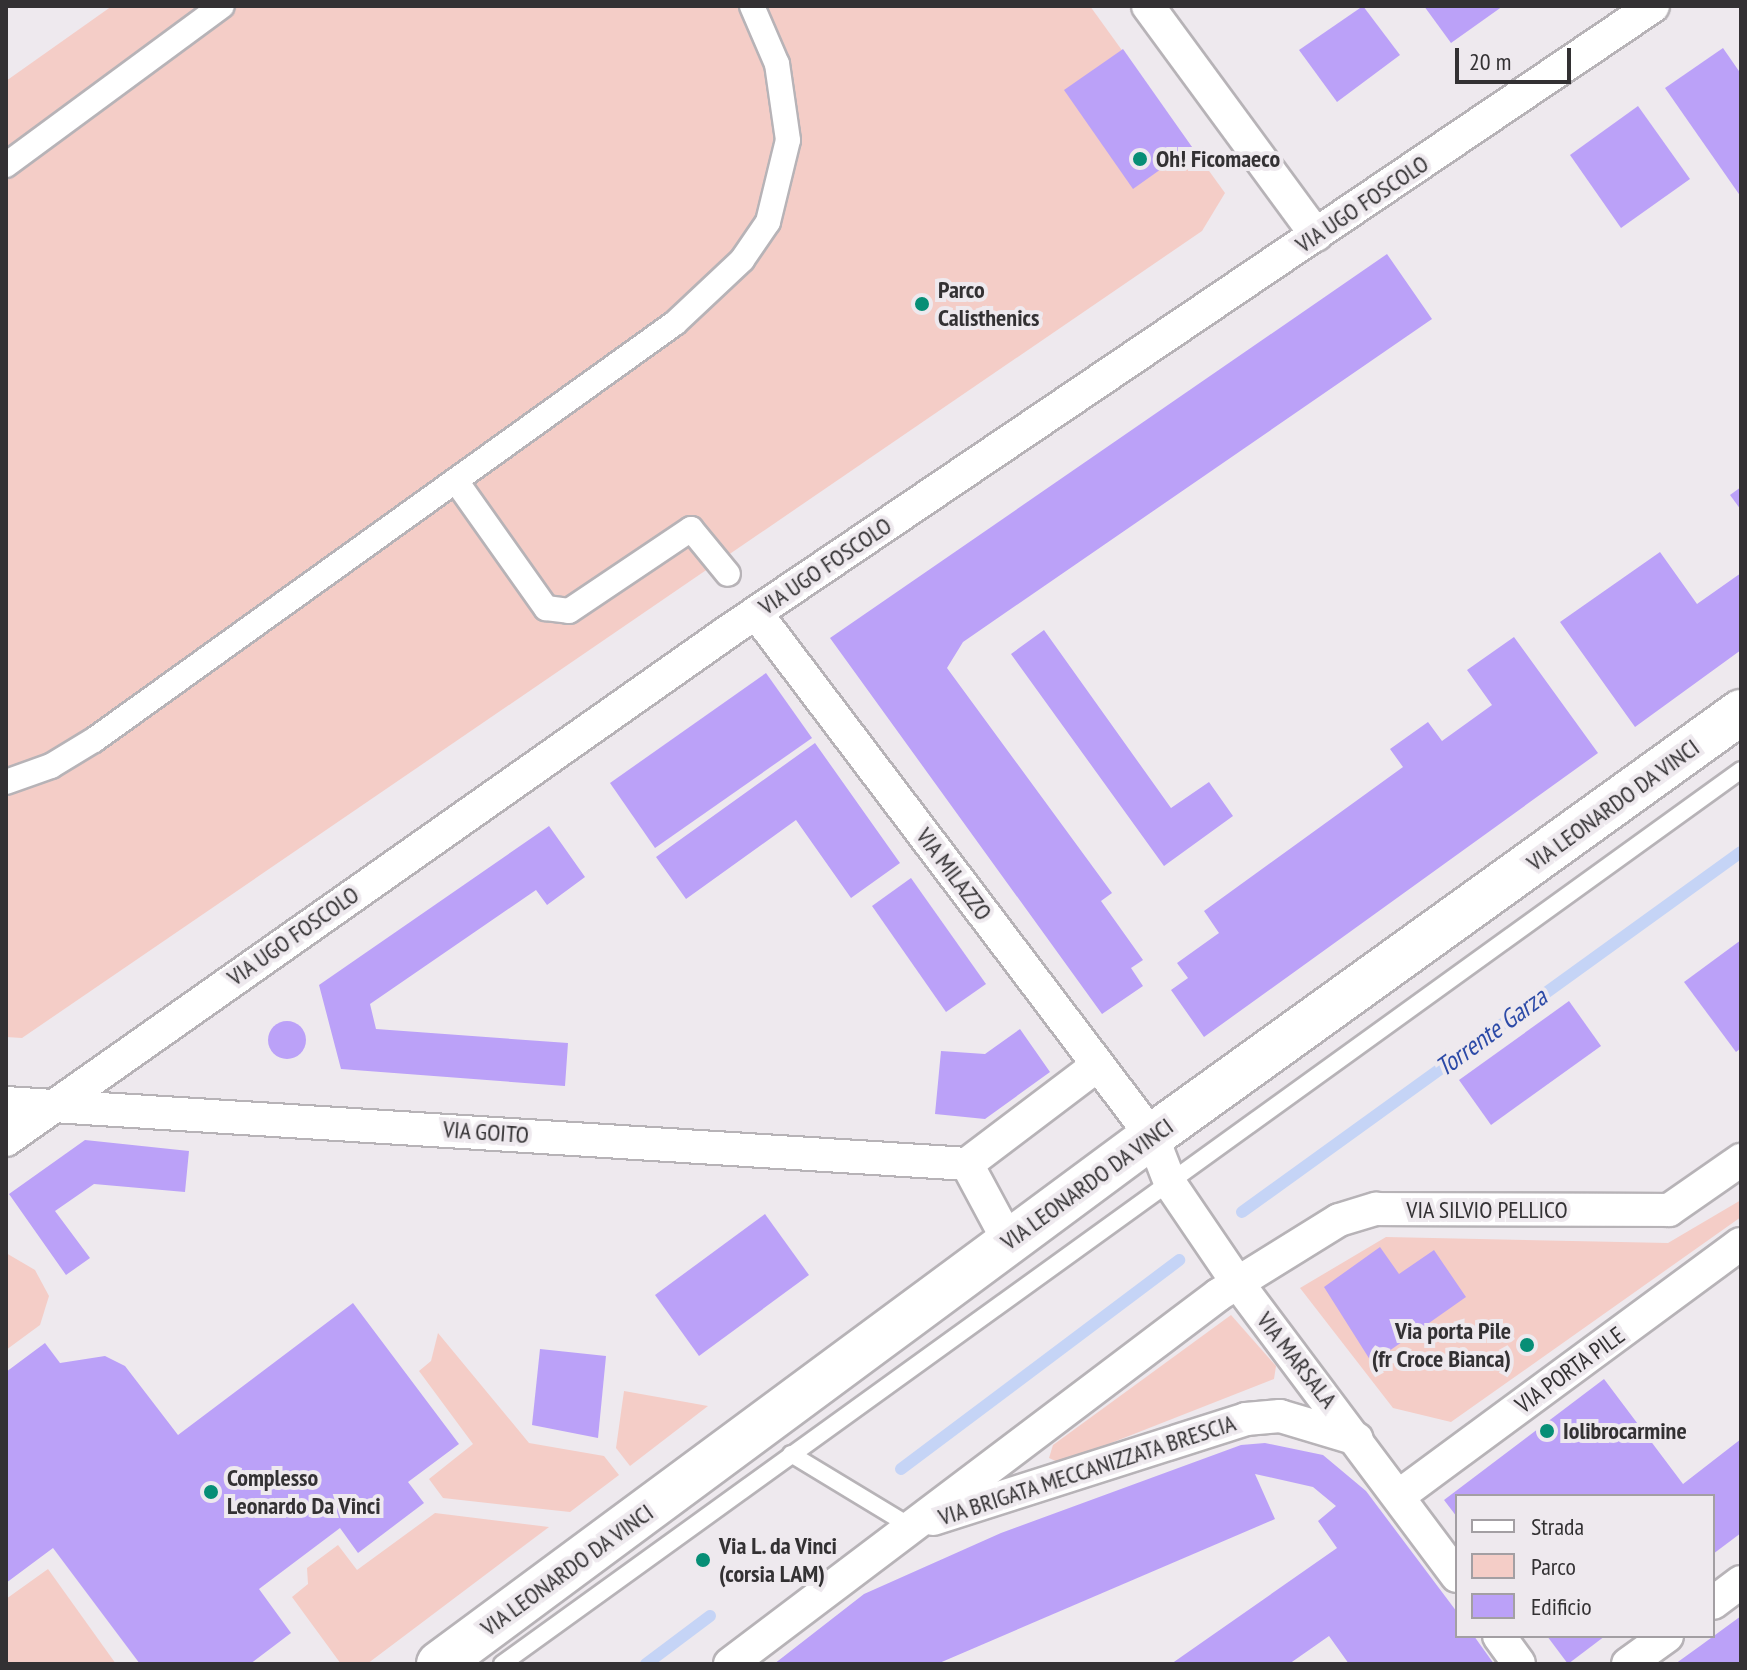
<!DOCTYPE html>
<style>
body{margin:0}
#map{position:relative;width:1747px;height:1670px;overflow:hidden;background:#eee9ee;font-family:"PT Sans Narrow",sans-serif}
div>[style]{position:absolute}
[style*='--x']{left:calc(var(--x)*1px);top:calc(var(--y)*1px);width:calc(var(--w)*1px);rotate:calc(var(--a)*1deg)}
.green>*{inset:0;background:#f4cdc7}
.stream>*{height:12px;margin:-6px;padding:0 6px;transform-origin:6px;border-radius:6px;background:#c5d4f6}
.building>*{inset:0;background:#bba1f8}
.round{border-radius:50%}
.roads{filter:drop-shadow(2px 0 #b7b3b7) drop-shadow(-2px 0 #b7b3b7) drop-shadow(0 2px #b7b3b7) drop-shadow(0 -2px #b7b3b7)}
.service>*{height:16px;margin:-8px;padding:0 8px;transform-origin:8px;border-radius:8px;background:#fff}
.pedestrian>*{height:24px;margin:-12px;padding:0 12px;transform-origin:12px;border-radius:12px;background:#fff}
.minor>*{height:32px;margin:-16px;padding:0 16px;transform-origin:16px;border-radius:16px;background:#fff}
.secondary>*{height:44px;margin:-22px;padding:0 22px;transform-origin:22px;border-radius:22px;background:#fff}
.dots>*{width:22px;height:22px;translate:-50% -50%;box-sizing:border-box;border:4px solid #eee9ee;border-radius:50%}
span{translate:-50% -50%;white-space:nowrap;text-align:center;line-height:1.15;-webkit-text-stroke:8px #eee9ee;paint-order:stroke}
.poi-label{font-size:24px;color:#333133;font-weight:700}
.left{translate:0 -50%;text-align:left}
.right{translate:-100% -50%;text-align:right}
.street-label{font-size:24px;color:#333133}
.water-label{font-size:26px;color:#2c4aa7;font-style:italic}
.frame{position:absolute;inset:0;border:8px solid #333133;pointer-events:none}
.legend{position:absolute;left:1455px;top:1494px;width:260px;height:144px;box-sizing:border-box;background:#eee9ee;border:2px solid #a39fa3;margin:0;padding:10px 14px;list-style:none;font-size:24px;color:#333133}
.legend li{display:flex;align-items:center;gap:16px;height:40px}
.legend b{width:40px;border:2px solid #a39fa3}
.scale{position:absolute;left:1455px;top:48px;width:116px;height:36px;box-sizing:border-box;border:4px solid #333133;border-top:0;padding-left:10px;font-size:24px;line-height:28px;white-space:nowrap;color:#333133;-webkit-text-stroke:6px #eee9ee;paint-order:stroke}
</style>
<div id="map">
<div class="green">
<i style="clip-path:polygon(112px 6px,1090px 6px,1225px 193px,1202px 231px,22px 1038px,6px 1037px,6px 81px)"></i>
<i style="clip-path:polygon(1741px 1200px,1741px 1217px,1451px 1422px,1393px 1408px,1300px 1288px,1386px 1237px,1668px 1243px)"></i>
<i style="clip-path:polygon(6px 1253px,35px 1270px,49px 1296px,40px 1325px,6px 1350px)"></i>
<i style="clip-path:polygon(1231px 1315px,1276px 1366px,1274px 1379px,1060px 1463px,1049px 1458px,1053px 1445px)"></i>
<i style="clip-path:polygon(438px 1333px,529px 1443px,604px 1456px,619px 1475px,570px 1512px,443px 1498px,429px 1479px,473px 1444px,419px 1371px,431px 1361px)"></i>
<i style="clip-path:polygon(624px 1391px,708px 1406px,630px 1466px,616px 1448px)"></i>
<i style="clip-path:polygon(435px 1513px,549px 1527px,367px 1664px,341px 1664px,292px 1597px,308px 1584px,307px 1568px,338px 1545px,357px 1570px)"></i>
<i style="clip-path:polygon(48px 1569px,116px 1664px,6px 1664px,6px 1599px)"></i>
</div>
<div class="stream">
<i style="--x:1242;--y:1212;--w:615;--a:-35.81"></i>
<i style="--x:901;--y:1469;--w:348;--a:-36.9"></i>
<i style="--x:646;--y:1664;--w:80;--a:-36.9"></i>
</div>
<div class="building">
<i style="clip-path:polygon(1363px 6px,1400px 55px,1337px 102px,1299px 50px)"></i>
<i style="clip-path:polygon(1424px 6px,1503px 6px,1451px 43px)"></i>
<i style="clip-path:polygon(1723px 48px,1741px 74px,1741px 197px,1665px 88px)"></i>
<i style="clip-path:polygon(1123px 49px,1192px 147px,1133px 189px,1064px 90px)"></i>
<i style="clip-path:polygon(1638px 106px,1690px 179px,1621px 228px,1570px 155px)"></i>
<i style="clip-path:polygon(1387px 254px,1432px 319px,963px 642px,947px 668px,1112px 893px,1101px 901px,1143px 960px,1131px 968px,1143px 986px,1102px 1014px,830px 638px)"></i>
<i style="clip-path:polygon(1741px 487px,1741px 510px,1730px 495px)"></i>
<i style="clip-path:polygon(1660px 552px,1697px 604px,1741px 573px,1741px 650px,1635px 727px,1560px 622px)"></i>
<i style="clip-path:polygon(1044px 630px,1171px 808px,1209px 782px,1233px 816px,1164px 866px,1011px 654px)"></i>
<i style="clip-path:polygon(1514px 637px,1598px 753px,1204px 1037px,1171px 990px,1188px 978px,1177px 963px,1219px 933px,1204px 911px,1403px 767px,1390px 749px,1428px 722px,1442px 741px,1492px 705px,1467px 670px)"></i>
<i style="clip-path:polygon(766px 673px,812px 738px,655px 848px,610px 783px)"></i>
<i style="clip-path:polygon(815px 743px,900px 863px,851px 898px,796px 820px,686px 899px,656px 857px)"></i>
<i style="clip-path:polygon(549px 826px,585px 877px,547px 905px,536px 890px,370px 1004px,376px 1029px,568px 1043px,565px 1086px,341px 1069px,319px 985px)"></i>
<i style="clip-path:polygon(911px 878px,986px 984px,946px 1012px,872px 906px)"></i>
<i style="clip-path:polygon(1741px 940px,1741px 1048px,1736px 1052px,1684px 982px)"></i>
<i style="clip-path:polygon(1569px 1001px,1601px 1046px,1491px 1125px,1459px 1080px)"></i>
<i class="round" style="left:268px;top:1021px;width:38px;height:38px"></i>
<i style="clip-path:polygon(1020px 1029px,1050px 1072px,985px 1119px,935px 1114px,941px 1051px,985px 1054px)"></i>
<i style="clip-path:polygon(85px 1140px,189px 1151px,185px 1192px,94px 1184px,55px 1211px,90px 1258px,66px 1275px,9px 1194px)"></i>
<i style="clip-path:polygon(765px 1214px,809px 1275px,699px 1356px,655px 1295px)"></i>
<i style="clip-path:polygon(1380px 1247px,1399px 1274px,1434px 1250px,1466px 1297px,1372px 1363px,1324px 1287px)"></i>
<i style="clip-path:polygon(353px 1303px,459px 1444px,408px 1482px,424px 1503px,358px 1553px,340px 1528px,259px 1589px,291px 1633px,250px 1664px,140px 1664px,53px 1548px,6px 1583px,6px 1372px,45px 1343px,60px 1363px,105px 1356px,125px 1366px,178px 1435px)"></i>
<i style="clip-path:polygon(540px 1349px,606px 1356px,598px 1438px,532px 1425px)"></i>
<i style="clip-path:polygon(1604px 1379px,1683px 1484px,1741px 1439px,1741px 1533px,1713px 1554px,1713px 1496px,1457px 1496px,1457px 1517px,1444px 1500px)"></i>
<i style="clip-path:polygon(1265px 1443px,1323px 1455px,1366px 1491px,1457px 1612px,1457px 1636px,1474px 1636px,1494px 1664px,1349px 1664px,1329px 1636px,1289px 1664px,1171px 1664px,1337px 1548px,1318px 1521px,1336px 1506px,1313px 1487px,1255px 1474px,1275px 1519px,937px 1664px,774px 1664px,864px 1594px,1001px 1533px,1241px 1445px)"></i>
<i style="clip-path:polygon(1741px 1616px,1741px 1664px,1675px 1664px,1700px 1646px)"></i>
<i style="clip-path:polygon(1547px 1636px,1605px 1636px,1568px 1664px)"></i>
</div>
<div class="roads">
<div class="service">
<i style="--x:791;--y:1454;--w:139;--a:31.2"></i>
<i style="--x:502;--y:1664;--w:1528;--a:-35.81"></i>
</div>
<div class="pedestrian">
<i style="--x:6;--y:165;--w:268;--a:-36.4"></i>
<i style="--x:456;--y:481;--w:156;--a:54.7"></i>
<i style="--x:546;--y:608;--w:23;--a:7"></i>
<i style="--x:569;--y:611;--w:147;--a:-33.9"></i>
<i style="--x:691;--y:529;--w:58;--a:50.6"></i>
<i style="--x:6;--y:782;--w:48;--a:-19.6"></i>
<i style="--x:51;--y:766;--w:50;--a:-31.2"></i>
<i style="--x:94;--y:740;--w:715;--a:-35.67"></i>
<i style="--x:675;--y:323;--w:92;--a:-43.2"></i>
<i style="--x:742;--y:260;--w:46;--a:-55.6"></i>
<i style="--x:768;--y:222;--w:84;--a:-76.3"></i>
<i style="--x:788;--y:140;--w:77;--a:-98.2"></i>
<i style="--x:777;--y:64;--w:63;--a:-113.3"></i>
</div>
<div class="minor">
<i style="--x:1148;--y:6;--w:284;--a:53.7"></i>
<i style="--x:756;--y:613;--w:656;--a:52.87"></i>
<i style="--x:1152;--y:1136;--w:53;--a:68.8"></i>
<i style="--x:1171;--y:1185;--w:117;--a:55.8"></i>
<i style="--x:1237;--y:1282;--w:367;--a:53.2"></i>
<i style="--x:6;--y:1103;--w:963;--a:3.63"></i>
<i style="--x:967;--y:1164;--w:164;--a:-37.1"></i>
<i style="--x:6;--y:1140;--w:881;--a:-35.15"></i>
<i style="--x:726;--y:633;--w:1119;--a:-34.07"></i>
<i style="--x:967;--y:1164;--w:89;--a:61.7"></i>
<i style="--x:1400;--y:1495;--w:423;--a:-36.4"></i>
<i style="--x:933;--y:1519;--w:329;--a:-17.7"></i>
<i style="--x:1246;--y:1419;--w:34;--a:-5"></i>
<i style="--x:1280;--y:1416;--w:80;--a:16.6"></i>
<i style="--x:1713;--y:1603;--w:35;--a:-37"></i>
<i style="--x:1499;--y:1636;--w:34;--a:54"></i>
<i style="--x:730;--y:1664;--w:612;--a:-37.09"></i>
<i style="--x:1218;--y:1295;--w:142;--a:-31.8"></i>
<i style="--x:1339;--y:1220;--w:39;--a:-17"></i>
<i style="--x:1376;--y:1209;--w:293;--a:0.2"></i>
<i style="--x:1669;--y:1210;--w:88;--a:-34.8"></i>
<i style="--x:1628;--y:1664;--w:48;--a:-35.7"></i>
</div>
<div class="secondary">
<i style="--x:439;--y:1664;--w:887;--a:-36.52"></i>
<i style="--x:1152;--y:1136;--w:726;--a:-35.75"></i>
</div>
</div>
<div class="dots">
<i style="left:1140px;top:159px;background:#078e76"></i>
<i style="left:922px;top:304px;background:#078e76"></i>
<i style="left:1527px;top:1345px;background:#078e76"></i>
<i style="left:1547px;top:1431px;background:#078e76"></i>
<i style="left:211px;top:1492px;background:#078e76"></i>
<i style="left:703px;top:1560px;background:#078e76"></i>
</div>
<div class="poi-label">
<span class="left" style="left:1156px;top:159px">Oh! Ficomaeco</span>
<span class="left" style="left:938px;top:304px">Parco<br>Calisthenics</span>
<span class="right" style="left:1511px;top:1345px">Via porta Pile<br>(fr Croce Bianca)</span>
<span class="left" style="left:1563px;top:1431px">Iolibrocarmine</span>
<span class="left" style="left:227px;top:1492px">Complesso<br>Leonardo Da Vinci</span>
<span class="left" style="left:719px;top:1560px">Via L. da Vinci<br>(corsia LAM)</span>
</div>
<div class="street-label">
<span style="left:1362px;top:204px;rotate:-34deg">VIA UGO FOSCOLO</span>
<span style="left:825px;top:566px;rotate:-34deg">VIA UGO FOSCOLO</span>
<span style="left:1613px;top:805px;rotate:-36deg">VIA LEONARDO DA VINCI</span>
<span style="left:954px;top:874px;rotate:53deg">VIA MILAZZO</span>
<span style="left:293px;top:936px;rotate:-35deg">VIA UGO FOSCOLO</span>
<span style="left:486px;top:1132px;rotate:4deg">VIA GOITO</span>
<span style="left:1087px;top:1184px;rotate:-36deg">VIA LEONARDO DA VINCI</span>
<span style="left:1487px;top:1210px">VIA SILVIO PELLICO</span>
<span style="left:1297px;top:1360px;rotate:52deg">VIA MARSALA</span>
<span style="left:1570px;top:1370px;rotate:-36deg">VIA PORTA PILE</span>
<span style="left:1087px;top:1470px;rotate:-18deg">VIA BRIGATA MECCANIZZATA BRESCIA</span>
<span style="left:567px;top:1570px;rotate:-36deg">VIA LEONARDO DA VINCI</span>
</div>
<div class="water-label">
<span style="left:1491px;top:1032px;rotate:-36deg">Torrente Garza</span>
</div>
<div class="frame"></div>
<ul class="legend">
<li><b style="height:10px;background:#fff"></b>Strada</li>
<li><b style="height:22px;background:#f4cdc7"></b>Parco</li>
<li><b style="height:22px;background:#bba1f8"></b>Edificio</li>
</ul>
<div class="scale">20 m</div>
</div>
